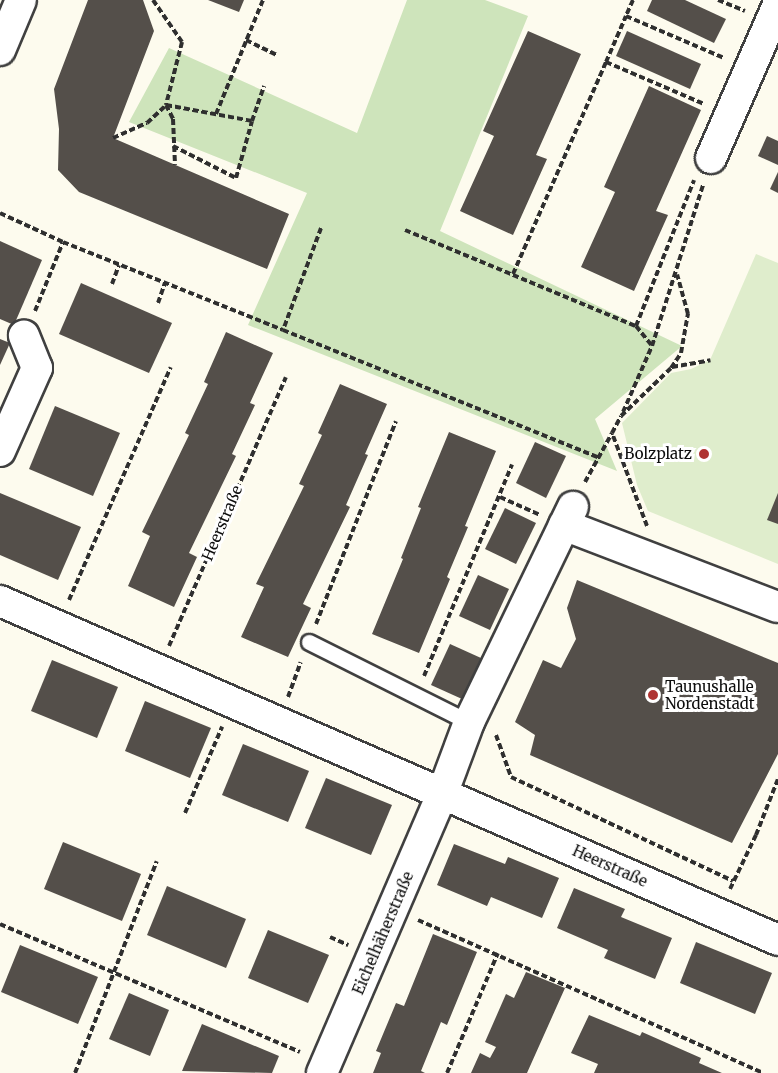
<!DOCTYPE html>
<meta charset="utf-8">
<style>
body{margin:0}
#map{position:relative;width:778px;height:1073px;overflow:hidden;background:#fdfbee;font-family:Merriweather,serif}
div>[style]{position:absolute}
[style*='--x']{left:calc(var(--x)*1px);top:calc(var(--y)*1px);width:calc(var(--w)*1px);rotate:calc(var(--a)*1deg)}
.green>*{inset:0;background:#cee4bb}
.pitch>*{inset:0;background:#dfedcc}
.building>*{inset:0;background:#544f4a}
.path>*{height:4px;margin-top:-2px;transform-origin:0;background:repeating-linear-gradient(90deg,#2f2f2f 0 6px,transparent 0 9px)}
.roads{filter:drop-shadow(2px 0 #404040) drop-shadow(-2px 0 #404040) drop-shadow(0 2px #404040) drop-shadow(0 -2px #404040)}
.lane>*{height:15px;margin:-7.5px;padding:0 7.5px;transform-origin:7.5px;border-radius:7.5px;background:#fff}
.street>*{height:30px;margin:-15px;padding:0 15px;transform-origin:15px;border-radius:15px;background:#fff}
.dots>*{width:16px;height:16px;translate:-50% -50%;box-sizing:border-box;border:3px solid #fff;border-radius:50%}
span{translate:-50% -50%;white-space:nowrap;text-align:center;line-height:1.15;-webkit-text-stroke:6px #fff;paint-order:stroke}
.poi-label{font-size:15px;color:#0d0d0d}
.right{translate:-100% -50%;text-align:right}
.left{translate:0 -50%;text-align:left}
.street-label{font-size:15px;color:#0d0d0d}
</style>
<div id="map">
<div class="green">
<i style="clip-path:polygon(407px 0,485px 0,528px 16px,440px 231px,682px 346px,595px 419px,617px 471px,248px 325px,307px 193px,129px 122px,169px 48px,357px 133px)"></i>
</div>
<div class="pitch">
<i style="clip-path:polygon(756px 254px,778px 263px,778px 564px,648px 511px,637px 485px,622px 423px,671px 373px,691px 369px,710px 360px)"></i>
</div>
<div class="building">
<i style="clip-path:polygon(88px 0,143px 0,154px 31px,113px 138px,289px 214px,267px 269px,79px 192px,58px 170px,59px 129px,54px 89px)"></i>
<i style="clip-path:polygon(208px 0,244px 0,239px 12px)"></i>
<i style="clip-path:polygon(652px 0,685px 0,726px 19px,714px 43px,647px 11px)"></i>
<i style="clip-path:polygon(528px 31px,581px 54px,536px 155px,547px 159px,513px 235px,460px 211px,494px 136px,483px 131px)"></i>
<i style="clip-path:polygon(627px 31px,701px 64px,690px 89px,616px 56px)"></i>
<i style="clip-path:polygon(649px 86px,701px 110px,656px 211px,668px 215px,634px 291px,581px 267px,615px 192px,604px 187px)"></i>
<i style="clip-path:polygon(767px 136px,778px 141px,778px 165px,758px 156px)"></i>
<i style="clip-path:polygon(778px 172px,778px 193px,770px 189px)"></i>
<i style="clip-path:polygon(0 241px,42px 260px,14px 325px,0 319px)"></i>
<i style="clip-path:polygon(81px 283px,172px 323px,149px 373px,59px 334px)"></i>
<i style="clip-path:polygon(226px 332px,273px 353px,250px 403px,255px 405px,232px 454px,236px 456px,189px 553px,197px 557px,174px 607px,128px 586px,150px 536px,142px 532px,189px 435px,185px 433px,208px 384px,204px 382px)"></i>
<i style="clip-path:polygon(0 339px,10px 343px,0 365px)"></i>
<i style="clip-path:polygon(340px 384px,387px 404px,365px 454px,368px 455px,346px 505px,350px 507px,303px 604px,311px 608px,288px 657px,241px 637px,264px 587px,256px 584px,304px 486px,299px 484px,322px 435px,318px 433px)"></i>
<i style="clip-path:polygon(55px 406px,120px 433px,93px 496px,29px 469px)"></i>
<i style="clip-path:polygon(449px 432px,496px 451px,465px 526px,468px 527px,447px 577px,450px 579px,419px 653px,372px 634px,403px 559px,401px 558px,421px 508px,418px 507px)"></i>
<i style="clip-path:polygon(535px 442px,566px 456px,546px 498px,516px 483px)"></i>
<i style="clip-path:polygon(0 493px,81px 527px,58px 580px,0 555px)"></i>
<i style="clip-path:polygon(778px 493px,778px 524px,767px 520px)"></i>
<i style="clip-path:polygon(505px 508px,536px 523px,516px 564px,485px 549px)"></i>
<i style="clip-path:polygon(478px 575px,509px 589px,490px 630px,459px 616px)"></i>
<i style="clip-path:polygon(577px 580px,778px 663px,778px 754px,732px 843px,530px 755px,535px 735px,515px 722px,543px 660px,561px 668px,576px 639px,567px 608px)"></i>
<i style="clip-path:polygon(450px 644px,481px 658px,462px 699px,431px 685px)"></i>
<i style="clip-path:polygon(52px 660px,118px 687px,97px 738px,31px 711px)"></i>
<i style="clip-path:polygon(145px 701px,211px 728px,190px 778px,125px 751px)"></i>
<i style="clip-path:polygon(243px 744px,309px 771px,288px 822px,222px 795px)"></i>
<i style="clip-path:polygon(326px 778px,392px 805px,371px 855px,305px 828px)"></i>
<i style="clip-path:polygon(63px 842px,141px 874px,122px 921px,44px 889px)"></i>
<i style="clip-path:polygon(454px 844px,505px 864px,508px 857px,559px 878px,542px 918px,491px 897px,487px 906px,437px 885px)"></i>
<i style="clip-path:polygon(167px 886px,246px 919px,226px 968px,147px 935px)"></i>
<i style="clip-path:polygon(574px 888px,625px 909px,621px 917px,672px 938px,655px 979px,604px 958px,608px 950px,557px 928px)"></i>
<i style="clip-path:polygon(268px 930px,329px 955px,308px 1003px,248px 978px)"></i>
<i style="clip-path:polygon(433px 934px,477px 952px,447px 1025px,441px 1022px,421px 1071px,425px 1073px,373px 1073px,381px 1053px,376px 1051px,396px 1003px,404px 1006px)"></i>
<i style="clip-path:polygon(696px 942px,772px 973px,755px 1014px,680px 983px)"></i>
<i style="clip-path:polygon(20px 945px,98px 977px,78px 1024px,1px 992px)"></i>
<i style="clip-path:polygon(526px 972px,565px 988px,527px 1073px,471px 1073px,480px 1053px,490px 1058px,496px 1047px,485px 1042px,506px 994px,514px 998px)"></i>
<i style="clip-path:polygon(129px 993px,169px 1010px,150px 1056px,109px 1039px)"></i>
<i style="clip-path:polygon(589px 1015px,640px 1036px,642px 1032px,701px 1058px,699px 1063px,722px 1073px,594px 1073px,598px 1064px,571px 1053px)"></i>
<i style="clip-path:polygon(202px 1024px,279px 1056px,272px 1073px,182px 1071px)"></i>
</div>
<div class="path">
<i style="--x:153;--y:0;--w:51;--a:55.4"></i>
<i style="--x:182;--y:42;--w:65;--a:104.3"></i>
<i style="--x:166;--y:105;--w:87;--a:10.5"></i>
<i style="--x:252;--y:121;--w:37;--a:-71"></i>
<i style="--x:633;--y:0;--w:17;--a:114"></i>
<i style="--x:626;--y:16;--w:107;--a:23.2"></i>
<i style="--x:718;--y:0;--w:29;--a:22"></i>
<i style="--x:246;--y:40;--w:34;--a:26"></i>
<i style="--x:606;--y:62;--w:50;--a:-66.5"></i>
<i style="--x:216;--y:114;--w:123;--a:-67.6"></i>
<i style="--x:113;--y:138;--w:37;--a:-24"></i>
<i style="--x:147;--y:123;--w:26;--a:-43"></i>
<i style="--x:166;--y:105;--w:16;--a:63"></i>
<i style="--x:173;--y:119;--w:46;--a:87.5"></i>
<i style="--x:173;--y:146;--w:71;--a:26.9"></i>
<i style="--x:236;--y:178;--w:59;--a:-74.3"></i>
<i style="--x:0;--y:213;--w:69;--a:24.7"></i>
<i style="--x:63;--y:242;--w:237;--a:21.8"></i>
<i style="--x:321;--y:228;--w:109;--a:110.4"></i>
<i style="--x:283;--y:330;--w:340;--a:22"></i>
<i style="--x:405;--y:230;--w:250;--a:22.6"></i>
<i style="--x:636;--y:326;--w:26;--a:51"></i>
<i style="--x:513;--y:274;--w:232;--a:-66.3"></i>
<i style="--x:606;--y:62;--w:107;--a:23.2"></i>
<i style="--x:112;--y:284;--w:20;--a:-70"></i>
<i style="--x:158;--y:303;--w:21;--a:-71"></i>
<i style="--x:35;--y:311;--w:74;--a:-67.9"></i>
<i style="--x:636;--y:326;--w:157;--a:-68.3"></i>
<i style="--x:672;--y:367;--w:39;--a:-10"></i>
<i style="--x:623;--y:412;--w:72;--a:-66.3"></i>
<i style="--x:652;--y:346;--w:169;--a:-72.4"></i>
<i style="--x:585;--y:482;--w:56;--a:-61.1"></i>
<i style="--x:500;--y:497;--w:44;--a:24.2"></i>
<i style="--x:647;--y:526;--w:99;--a:-110.6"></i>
<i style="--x:612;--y:433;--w:19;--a:-62"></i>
<i style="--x:621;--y:416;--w:69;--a:-43.8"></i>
<i style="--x:671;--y:368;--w:18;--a:-56"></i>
<i style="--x:681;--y:353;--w:40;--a:-80"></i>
<i style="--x:688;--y:314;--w:41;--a:-105.4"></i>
<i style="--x:69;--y:600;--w:254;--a:-66.4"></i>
<i style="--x:316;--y:624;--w:218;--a:-68.5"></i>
<i style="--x:169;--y:646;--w:293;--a:-66.5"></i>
<i style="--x:424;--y:676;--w:229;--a:-67.4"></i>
<i style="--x:288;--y:697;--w:37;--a:-70"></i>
<i style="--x:496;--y:735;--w:45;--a:70.3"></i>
<i style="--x:511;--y:777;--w:245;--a:25.1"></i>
<i style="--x:185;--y:813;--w:94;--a:-66.7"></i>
<i style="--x:730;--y:889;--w:60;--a:-64.3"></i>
<i style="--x:756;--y:835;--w:60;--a:-68.6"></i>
<i style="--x:418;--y:920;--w:377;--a:23.9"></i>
<i style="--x:0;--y:924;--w:326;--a:23.1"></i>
<i style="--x:330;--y:937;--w:20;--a:24"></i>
<i style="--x:75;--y:1073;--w:227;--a:-68.9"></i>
<i style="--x:447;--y:1073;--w:130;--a:-67"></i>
</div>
<div class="roads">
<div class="lane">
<i style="--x:309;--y:642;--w:179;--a:26.6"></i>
</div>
<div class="street">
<i style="--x:0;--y:50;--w:54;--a:-67.2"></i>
<i style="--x:711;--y:158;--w:167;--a:-66.4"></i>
<i style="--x:0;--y:451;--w:91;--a:-66"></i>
<i style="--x:37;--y:368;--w:35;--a:-112"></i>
<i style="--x:564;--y:525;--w:229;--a:21"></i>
<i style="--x:0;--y:601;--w:849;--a:23.54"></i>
<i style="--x:322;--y:1073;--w:306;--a:-66.7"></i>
<i style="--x:443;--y:792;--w:75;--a:-69.6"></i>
<i style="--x:469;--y:722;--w:239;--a:-64.2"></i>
</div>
</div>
<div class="dots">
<i style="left:704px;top:454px;background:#af3432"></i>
<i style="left:653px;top:695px;background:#af3432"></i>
</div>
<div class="poi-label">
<span class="right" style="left:692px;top:454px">Bolzplatz</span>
<span class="left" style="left:665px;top:695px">Taunushalle<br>Nordenstadt</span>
</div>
<div class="street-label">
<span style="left:222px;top:523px;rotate:-67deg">Heerstraße</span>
<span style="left:610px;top:866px;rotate:24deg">Heerstraße</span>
<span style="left:383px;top:933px;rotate:-67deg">Eichelhäherstraße</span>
</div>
</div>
